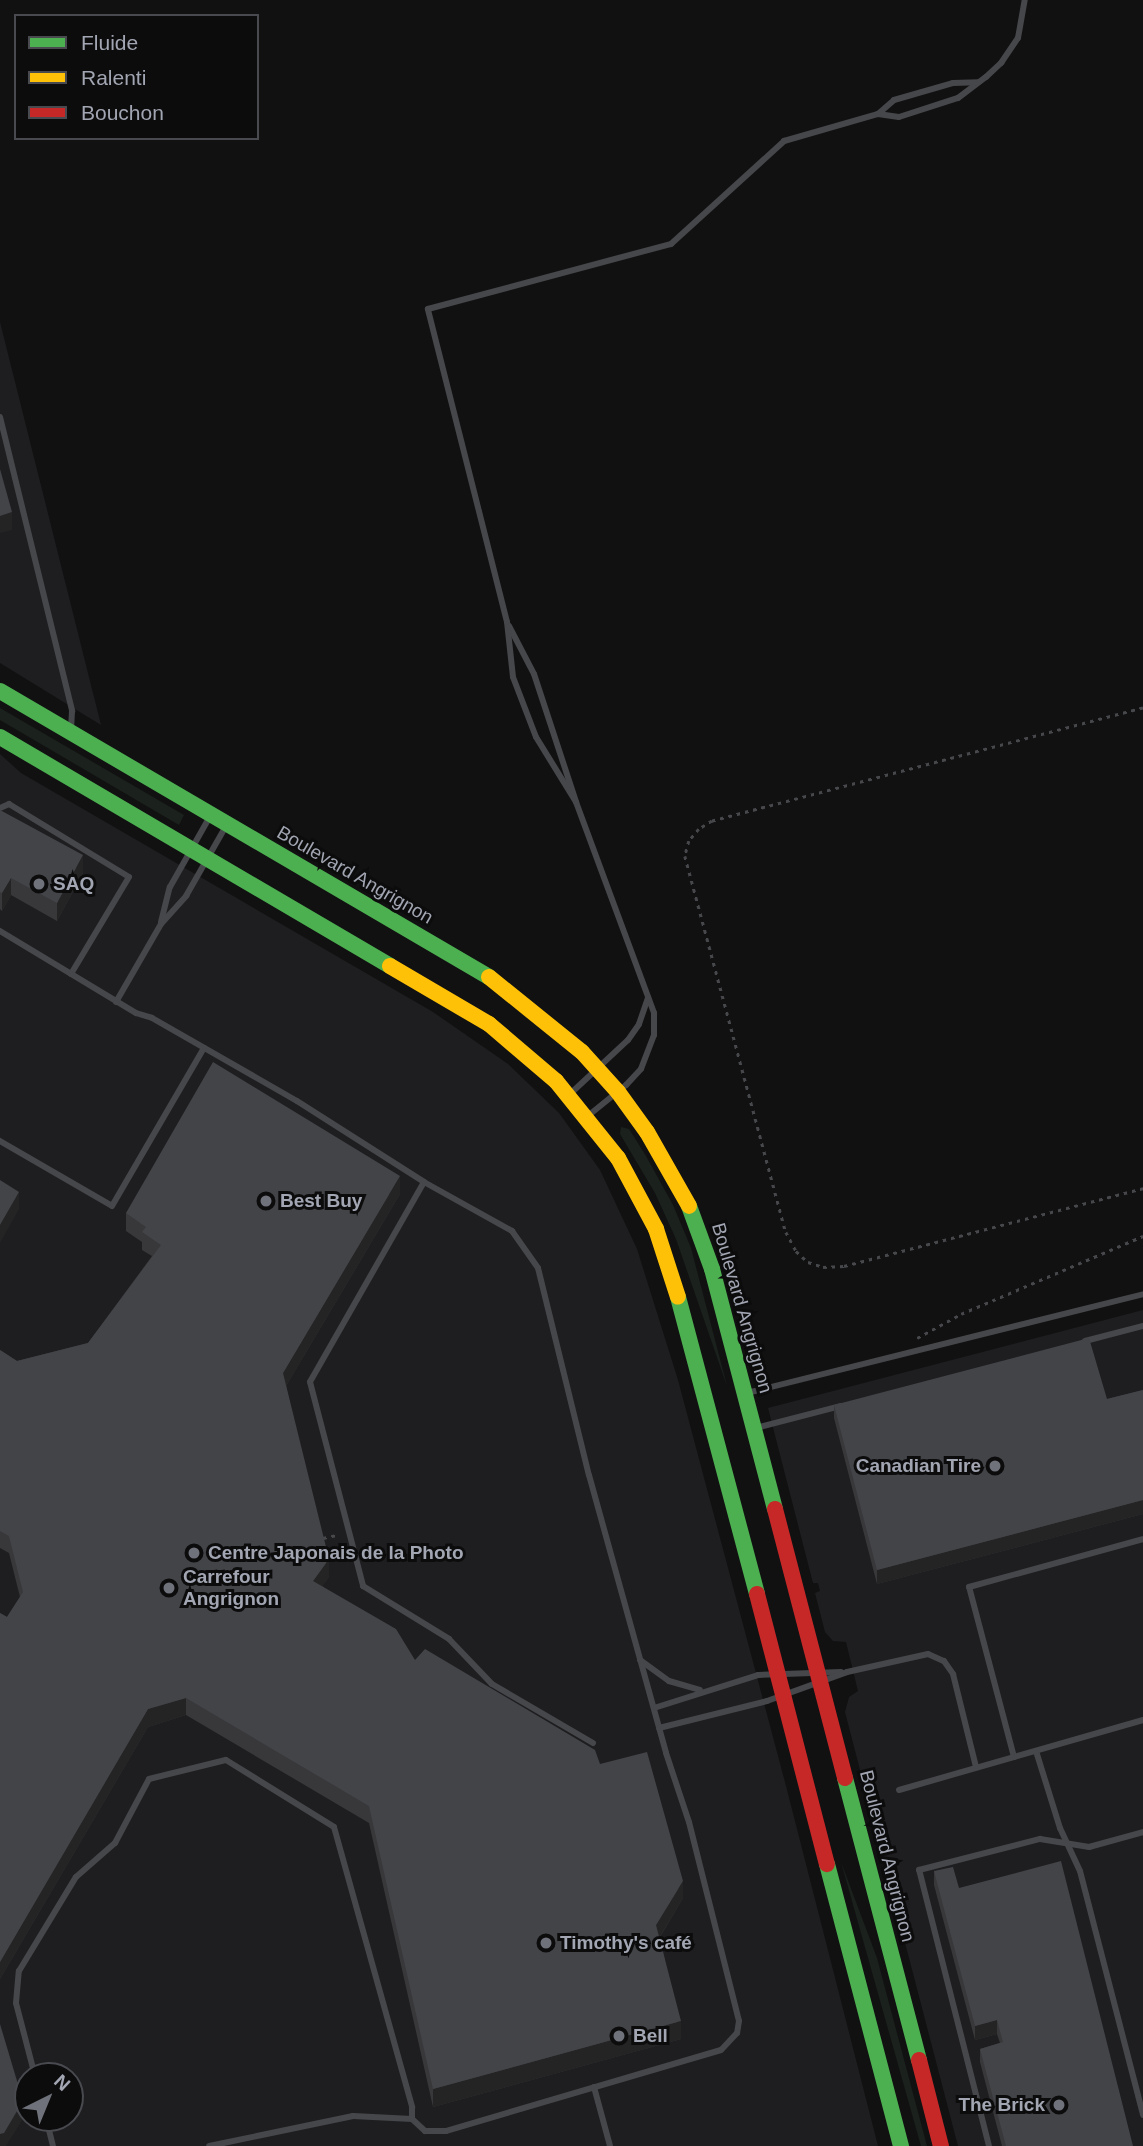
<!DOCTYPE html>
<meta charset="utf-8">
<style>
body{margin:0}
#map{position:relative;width:1143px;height:2146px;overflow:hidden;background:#111112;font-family:Arial,sans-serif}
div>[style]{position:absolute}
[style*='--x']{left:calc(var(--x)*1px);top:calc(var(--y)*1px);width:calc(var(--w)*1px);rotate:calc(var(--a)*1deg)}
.built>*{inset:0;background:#1e1e20}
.green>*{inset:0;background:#1b211c}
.path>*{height:2.5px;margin-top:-1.25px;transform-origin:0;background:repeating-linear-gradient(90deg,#47484c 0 3.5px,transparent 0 8.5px)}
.lane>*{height:6px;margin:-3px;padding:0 3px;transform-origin:3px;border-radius:3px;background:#46474a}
.fast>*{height:16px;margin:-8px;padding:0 8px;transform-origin:8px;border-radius:8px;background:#4caf50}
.slow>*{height:16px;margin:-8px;padding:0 8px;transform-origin:8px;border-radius:8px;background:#ffc107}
.jam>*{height:16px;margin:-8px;padding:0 8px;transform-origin:8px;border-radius:8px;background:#c62828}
.wall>*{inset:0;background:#38383b}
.shaded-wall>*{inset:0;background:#242425}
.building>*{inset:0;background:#434448}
.dots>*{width:19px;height:19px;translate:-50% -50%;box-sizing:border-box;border:4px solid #0c0c0d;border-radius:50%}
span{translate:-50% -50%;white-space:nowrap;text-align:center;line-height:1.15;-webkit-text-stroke:6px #0c0c0d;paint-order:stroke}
.street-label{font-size:19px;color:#a2a6b2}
.poi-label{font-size:19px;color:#a2a6b2;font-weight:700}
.left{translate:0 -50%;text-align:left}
.right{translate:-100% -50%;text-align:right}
.legend{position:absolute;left:14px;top:14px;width:245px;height:126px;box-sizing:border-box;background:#0c0c0d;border:2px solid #484a4f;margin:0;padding:9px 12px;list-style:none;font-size:21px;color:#a2a6b2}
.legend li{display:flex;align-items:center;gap:14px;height:35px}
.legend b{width:35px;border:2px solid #484a4f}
.north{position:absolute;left:14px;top:2062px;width:70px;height:70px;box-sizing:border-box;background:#0c0c0d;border:2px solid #484a4f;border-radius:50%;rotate:43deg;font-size:19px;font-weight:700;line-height:28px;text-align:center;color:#a2a6b2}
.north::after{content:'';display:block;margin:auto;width:24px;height:32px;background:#6f727a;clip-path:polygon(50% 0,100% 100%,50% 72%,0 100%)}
</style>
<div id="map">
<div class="built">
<i style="clip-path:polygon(0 322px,101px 725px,0 663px)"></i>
<i style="clip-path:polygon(evenodd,0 754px,21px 773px,433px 1012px,508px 1064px,559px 1113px,600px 1170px,637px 1249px,678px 1380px,786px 1786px,878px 2146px,0 2146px,0 754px,28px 2076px,70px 2076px,70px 2118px,28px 2118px,28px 2076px)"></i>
<i style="clip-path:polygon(1143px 1310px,1143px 2146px,958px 2146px,845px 1712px,849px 1697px,858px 1691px,846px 1642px,833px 1641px,825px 1632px,815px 1593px,820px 1591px,818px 1583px,813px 1583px,768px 1408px)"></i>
</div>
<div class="green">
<i style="clip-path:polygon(0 708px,184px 815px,179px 825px,0 720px)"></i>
<i style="clip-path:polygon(621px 1127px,629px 1129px,646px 1156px,673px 1205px,691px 1248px,727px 1386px,676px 1239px,655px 1193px,620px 1134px)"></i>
<i style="clip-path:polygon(841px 1862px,877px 1958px,927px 2146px,921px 2146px)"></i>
</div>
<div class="path">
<i style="--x:1143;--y:708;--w:446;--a:165.3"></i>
<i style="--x:712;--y:821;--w:15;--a:148"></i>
<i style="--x:699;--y:829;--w:16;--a:130"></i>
<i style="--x:689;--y:841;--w:16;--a:105"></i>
<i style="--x:685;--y:856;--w:389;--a:75"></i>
<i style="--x:786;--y:1232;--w:21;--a:62"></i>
<i style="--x:796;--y:1251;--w:16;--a:43"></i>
<i style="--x:808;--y:1262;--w:16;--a:18"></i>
<i style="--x:823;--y:1267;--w:21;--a:-3"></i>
<i style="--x:844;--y:1266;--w:309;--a:-14.6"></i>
<i style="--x:917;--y:1338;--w:50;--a:-28.6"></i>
<i style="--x:961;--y:1314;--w:198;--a:-23.2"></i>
<i style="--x:323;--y:1538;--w:14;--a:-12"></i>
</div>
<div class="lane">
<i style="--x:878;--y:114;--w:21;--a:8"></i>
<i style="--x:899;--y:117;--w:62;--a:-17.9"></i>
<i style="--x:958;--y:98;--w:35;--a:-37"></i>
<i style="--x:986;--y:77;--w:21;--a:-43"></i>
<i style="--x:1001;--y:63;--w:30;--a:-56"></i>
<i style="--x:1018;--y:38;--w:39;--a:-80"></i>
<i style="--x:0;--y:417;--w:303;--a:76.2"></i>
<i style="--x:72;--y:711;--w:17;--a:93"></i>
<i style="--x:509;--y:626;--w:54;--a:62.5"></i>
<i style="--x:534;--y:674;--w:135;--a:71.8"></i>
<i style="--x:576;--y:802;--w:225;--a:69.7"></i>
<i style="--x:654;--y:1013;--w:22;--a:90"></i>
<i style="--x:654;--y:1035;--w:36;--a:111"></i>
<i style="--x:641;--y:1069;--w:22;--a:133"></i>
<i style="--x:626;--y:1085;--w:48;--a:141"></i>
<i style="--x:576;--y:802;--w:76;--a:-121.6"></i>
<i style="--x:536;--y:737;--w:64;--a:-111"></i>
<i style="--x:513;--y:677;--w:55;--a:-96.2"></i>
<i style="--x:507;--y:622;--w:323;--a:-104.2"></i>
<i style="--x:428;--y:309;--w:252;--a:-15"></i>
<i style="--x:671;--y:244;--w:153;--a:-42.3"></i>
<i style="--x:784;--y:141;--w:98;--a:-16"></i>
<i style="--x:878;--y:114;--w:21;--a:-41"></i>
<i style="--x:894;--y:100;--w:61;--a:-16.1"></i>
<i style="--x:953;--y:83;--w:25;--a:-2"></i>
<i style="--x:0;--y:808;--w:10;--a:-24"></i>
<i style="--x:9;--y:804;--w:140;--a:31.3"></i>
<i style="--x:129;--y:877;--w:113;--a:120.9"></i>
<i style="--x:161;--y:922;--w:36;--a:-76"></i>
<i style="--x:170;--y:887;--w:79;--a:-60.5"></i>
<i style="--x:0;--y:931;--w:159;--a:31.1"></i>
<i style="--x:136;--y:1013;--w:17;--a:17"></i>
<i style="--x:152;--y:1018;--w:167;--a:29.8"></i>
<i style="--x:297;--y:1101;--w:151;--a:32.5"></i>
<i style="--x:424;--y:1182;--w:101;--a:29.1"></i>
<i style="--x:512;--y:1231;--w:45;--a:54.9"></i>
<i style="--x:538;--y:1268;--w:213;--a:76.2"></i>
<i style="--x:589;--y:1475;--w:288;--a:74.5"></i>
<i style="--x:666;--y:1753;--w:73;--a:71.6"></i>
<i style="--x:689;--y:1822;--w:205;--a:75.9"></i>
<i style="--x:739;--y:2021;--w:12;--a:99"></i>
<i style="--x:737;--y:2033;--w:23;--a:133"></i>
<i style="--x:721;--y:2050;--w:287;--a:163.6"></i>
<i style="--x:446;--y:2131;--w:21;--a:180"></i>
<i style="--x:425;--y:2131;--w:18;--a:-137"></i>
<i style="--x:412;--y:2119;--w:59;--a:-177.1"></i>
<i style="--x:353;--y:2116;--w:147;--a:168.2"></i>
<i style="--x:116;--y:1002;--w:90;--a:-60"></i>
<i style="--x:161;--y:924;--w:38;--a:-48"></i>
<i style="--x:186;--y:896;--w:81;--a:-60.3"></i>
<i style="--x:570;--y:1094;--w:79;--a:-43"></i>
<i style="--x:628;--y:1040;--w:19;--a:-55"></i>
<i style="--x:639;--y:1024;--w:28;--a:-71"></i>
<i style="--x:0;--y:1141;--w:129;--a:30.1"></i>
<i style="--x:112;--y:1206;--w:183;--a:-59.8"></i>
<i style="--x:424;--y:1182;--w:230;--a:119.7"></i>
<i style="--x:310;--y:1382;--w:211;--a:75.4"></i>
<i style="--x:363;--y:1586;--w:101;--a:31.6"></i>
<i style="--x:449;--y:1639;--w:62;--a:46.3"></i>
<i style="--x:492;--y:1684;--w:117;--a:30.3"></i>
<i style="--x:1085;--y:1341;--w:60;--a:-14.5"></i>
<i style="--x:747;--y:1393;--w:408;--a:-14"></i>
<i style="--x:756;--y:1428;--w:88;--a:-14.5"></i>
<i style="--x:640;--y:1660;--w:36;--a:36"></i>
<i style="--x:669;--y:1681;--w:32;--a:16"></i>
<i style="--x:654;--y:1708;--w:109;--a:-17.6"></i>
<i style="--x:758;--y:1675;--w:83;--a:-2.1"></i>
<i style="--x:659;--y:1728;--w:111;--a:-14"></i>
<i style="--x:767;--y:1701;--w:85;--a:-19.9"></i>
<i style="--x:847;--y:1672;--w:83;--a:-12.5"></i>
<i style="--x:928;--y:1654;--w:17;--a:24"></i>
<i style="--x:944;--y:1661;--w:16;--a:55"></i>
<i style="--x:953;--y:1674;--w:96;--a:76.1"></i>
<i style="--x:1036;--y:1751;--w:81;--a:72.7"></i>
<i style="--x:1060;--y:1828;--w:47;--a:65.1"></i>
<i style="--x:1080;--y:1871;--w:252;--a:75.5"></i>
<i style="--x:1014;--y:1757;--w:176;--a:-104.8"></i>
<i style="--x:969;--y:1587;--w:180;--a:-15.4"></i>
<i style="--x:899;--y:1790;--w:254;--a:-16"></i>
<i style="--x:35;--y:2076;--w:75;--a:-104.6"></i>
<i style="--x:16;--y:2003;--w:32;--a:-85"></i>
<i style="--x:19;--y:1971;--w:110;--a:-58.8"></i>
<i style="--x:76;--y:1877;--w:52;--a:-41.1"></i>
<i style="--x:115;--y:1843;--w:72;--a:-62"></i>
<i style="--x:149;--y:1779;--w:79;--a:-13.9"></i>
<i style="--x:226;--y:1760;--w:127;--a:31.8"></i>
<i style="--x:334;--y:1827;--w:291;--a:74.4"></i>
<i style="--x:412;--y:2107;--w:12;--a:90"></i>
<i style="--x:594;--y:2087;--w:61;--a:74.8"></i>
<i style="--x:46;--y:2118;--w:29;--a:76"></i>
<i style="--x:989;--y:2146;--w:285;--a:-104.2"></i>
<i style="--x:919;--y:1870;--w:125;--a:-14.4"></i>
<i style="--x:1040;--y:1839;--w:50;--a:9.3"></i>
<i style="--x:1089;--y:1847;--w:56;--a:-15.5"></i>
</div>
<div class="fast">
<i style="--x:0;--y:691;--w:566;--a:30.32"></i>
<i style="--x:0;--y:737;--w:452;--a:30.4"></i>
<i style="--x:689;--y:1206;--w:67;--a:69.9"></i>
<i style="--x:712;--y:1269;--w:248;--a:75.3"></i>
<i style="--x:678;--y:1297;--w:307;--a:75.1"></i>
<i style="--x:845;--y:1778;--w:292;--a:75.3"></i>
<i style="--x:827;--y:1864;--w:292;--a:75.3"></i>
</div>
<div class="slow">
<i style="--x:390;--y:966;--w:115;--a:30.4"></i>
<i style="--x:489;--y:1024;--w:88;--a:40.4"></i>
<i style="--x:556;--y:1081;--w:99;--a:51.2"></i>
<i style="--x:618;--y:1158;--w:81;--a:61.8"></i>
<i style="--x:656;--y:1229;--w:71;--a:72.1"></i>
<i style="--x:489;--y:977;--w:119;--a:38.9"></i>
<i style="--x:582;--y:1052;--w:54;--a:48"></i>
<i style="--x:618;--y:1092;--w:49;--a:54.1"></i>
<i style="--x:647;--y:1132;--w:85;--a:60.4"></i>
</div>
<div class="jam">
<i style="--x:775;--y:1509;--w:278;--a:75.4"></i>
<i style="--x:757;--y:1594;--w:279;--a:75.5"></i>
<i style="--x:919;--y:2060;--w:89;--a:75.7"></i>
</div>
<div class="wall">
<i style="clip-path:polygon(0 810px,83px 873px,57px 921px,11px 895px,2px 911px,0 909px)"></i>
<i style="clip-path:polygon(400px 1194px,286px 1386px,329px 1577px,322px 1586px,415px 1660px,600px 1764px,683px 1898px,660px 1937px,681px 2039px,433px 2107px,369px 1823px,186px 1715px,148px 1727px,0 1979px,0 1613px,7px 1617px,20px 1597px,9px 1553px,0 1548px,0 1350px,17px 1361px,88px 1343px,152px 1256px,142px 1250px,142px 1242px,126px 1231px,126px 1213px)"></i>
<i style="clip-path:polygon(1143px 1390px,1143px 1514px,877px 1584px,834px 1418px,834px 1405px,1107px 1399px)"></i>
<i style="clip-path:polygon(934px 1871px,959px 1888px,1133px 2146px,1002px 2146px,980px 2062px,980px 2049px,1000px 2043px,997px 2034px,975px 2040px,934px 1885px)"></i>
</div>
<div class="shaded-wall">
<i style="clip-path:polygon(12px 512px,12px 530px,0 533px,0 516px)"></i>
<i style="clip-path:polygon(83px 855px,83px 873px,57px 921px,57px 903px)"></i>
<i style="clip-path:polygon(11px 878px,11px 895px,2px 911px,2px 893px)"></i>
<i style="clip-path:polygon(400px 1176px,400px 1194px,283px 1391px,283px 1373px)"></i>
<i style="clip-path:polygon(19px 1192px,19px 1209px,0 1243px,0 1225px)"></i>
<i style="clip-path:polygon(1143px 1500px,1143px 1514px,877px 1584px,877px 1570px)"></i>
<i style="clip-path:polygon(329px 1559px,329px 1577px,313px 1599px,313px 1581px)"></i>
<i style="clip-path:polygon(186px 1698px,186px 1715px,148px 1727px,0 1979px,0 1962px,148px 1709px)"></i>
<i style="clip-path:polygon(683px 1881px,683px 1898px,656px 1943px,656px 1925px)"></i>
<i style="clip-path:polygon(997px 2020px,997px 2034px,975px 2040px,975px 2026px)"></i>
<i style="clip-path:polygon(681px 2021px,681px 2039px,433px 2107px,433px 2089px)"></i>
<i style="clip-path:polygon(23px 2101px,23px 2119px,6px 2146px,0 2146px,0 2134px)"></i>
</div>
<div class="building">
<i style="clip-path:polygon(0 469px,12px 512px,0 516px)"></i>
<i style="clip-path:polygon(0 810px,83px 855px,57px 903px,11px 878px,2px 893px,0 892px)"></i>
<i style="clip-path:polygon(213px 1062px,400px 1176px,283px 1373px,329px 1559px,313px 1581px,396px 1629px,415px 1660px,425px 1649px,595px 1750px,600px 1764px,647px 1752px,683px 1881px,656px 1925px,681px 2021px,433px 2089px,369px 1806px,186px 1698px,148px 1709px,0 1962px,0 1613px,7px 1617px,23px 1592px,9px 1536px,0 1531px,0 1350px,17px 1361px,88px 1343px,161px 1245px,142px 1232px,146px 1227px,126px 1213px)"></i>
<i style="clip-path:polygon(0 1180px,19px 1192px,0 1225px)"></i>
<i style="clip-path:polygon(1089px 1338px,1107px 1399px,1143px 1390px,1143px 1500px,877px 1570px,834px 1405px)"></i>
<i style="clip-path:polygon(1061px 1861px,1133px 2146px,1006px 2146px,980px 2049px,1003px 2042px,997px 2020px,975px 2026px,934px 1871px,953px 1867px,959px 1888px)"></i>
<i style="clip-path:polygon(0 2024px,23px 2101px,4px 2133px,0 2134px)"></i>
</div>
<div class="dots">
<i style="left:39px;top:884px;background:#6f727a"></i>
<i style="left:266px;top:1201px;background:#6f727a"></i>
<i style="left:995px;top:1466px;background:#6f727a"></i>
<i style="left:194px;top:1553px;background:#6f727a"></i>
<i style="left:169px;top:1588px;background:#6f727a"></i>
<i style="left:546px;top:1943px;background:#6f727a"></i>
<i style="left:619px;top:2036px;background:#6f727a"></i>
<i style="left:1059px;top:2105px;background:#6f727a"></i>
</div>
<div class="street-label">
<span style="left:355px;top:875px;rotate:30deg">Boulevard Angrignon</span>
<span style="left:742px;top:1308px;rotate:74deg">Boulevard Angrignon</span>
<span style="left:887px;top:1856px;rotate:76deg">Boulevard Angrignon</span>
</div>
<div class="poi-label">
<span class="left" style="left:53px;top:884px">SAQ</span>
<span class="left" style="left:280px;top:1201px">Best Buy</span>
<span class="right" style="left:981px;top:1466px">Canadian Tire</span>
<span class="left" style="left:208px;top:1553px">Centre Japonais de la Photo</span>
<span class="left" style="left:183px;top:1588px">Carrefour<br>Angrignon</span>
<span class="left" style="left:560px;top:1943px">Timothy's café</span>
<span class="left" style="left:633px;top:2036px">Bell</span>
<span class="right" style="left:1045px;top:2105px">The Brick</span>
</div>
<ul class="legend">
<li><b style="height:9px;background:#4caf50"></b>Fluide</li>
<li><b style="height:9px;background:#ffc107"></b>Ralenti</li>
<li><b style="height:9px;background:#c62828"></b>Bouchon</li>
</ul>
<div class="north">N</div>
</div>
